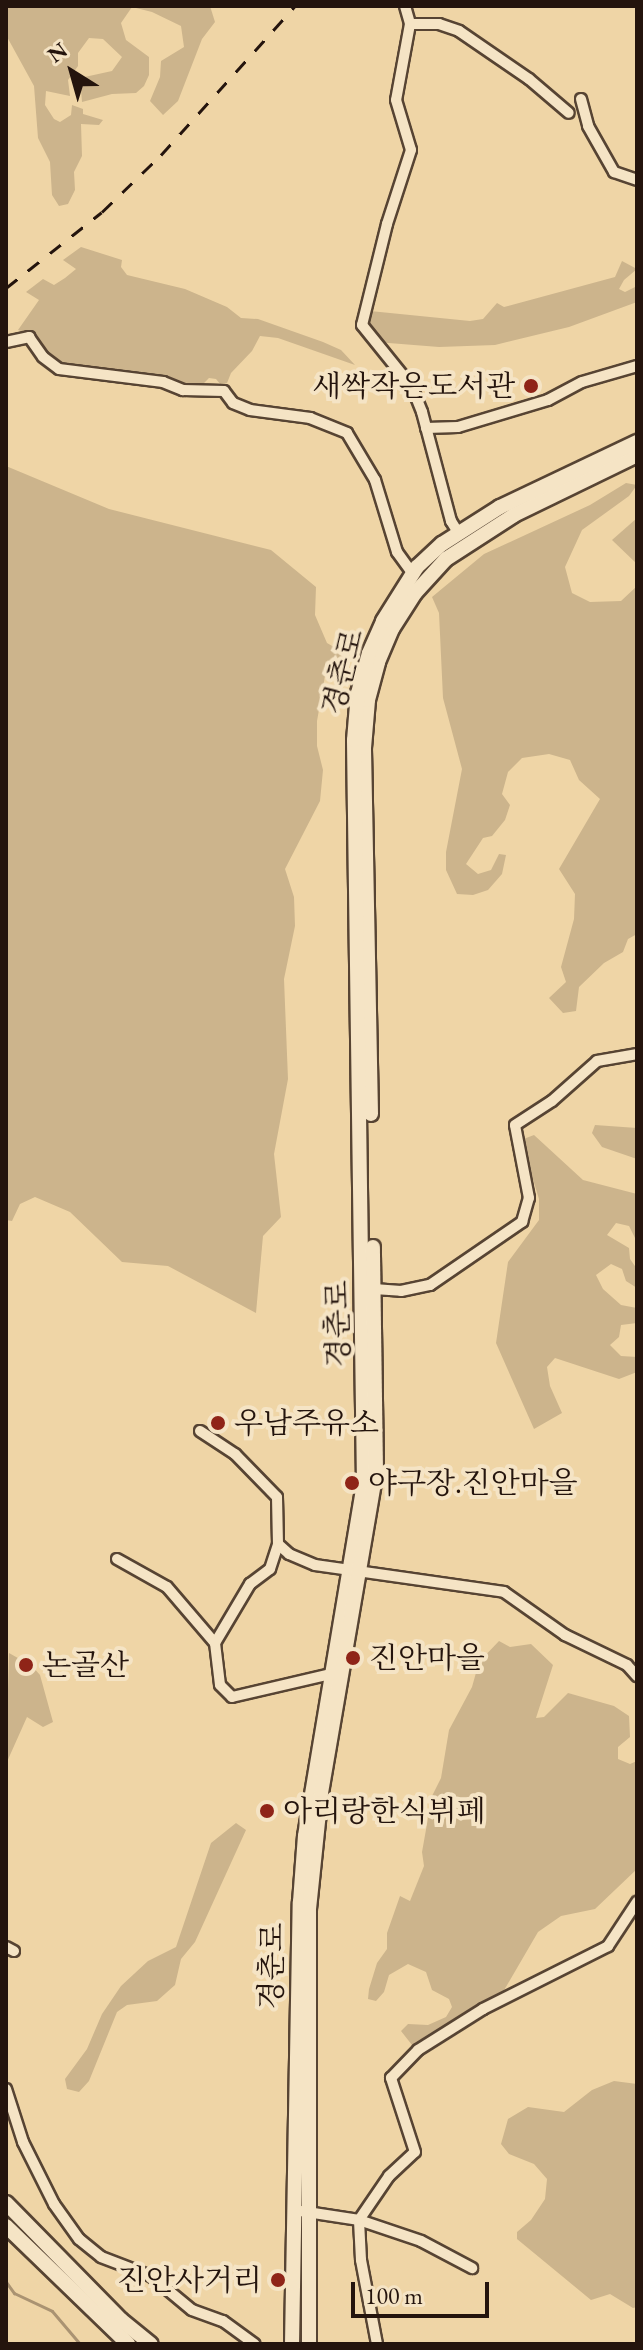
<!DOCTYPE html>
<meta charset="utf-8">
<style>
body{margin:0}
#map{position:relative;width:643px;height:2350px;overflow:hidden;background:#efd5a6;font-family:"EB Garamond","Noto Serif KR",serif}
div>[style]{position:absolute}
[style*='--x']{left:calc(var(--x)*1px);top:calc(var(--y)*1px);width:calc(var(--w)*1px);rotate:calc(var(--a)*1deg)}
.green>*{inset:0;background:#ccb48c}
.stream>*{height:3px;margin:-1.5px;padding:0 1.5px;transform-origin:1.5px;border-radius:1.5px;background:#aa9372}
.roads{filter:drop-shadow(2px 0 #574433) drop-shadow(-2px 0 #574433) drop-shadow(0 2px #574433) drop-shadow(0 -2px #574433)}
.minor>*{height:10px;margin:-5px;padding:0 5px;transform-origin:5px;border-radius:5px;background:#f5e4c5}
.tertiary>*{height:14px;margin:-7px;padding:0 7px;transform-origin:7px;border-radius:7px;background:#f5e4c5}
.secondary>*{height:14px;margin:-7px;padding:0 7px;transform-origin:7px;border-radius:7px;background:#f5e4c5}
.rail>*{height:3px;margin-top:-1.5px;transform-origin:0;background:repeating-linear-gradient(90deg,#24140d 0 14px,transparent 0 28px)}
.dots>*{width:22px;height:22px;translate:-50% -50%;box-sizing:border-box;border:4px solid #f5e4c5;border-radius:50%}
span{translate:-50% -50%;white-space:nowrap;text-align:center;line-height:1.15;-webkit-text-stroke:8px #f5e4c5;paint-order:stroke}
.poi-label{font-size:30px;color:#24140d}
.right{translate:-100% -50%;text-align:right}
.left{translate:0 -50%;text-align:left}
.street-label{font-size:30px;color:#24140d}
.frame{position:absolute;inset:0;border:8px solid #24140d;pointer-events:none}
.north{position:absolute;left:32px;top:32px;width:80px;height:80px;-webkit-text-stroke:6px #f5e4c5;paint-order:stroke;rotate:323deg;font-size:22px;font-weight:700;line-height:32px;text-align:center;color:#24140d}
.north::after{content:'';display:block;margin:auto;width:28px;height:36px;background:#24140d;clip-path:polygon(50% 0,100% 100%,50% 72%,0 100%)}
.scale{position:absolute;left:351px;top:2282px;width:138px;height:36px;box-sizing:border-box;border:4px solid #24140d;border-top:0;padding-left:10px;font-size:24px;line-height:28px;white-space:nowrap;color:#24140d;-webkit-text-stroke:6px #f5e4c5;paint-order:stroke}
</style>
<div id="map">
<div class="green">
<i style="clip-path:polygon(6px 6px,210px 6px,215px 22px,202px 39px,178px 101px,163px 115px,150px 101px,160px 77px,161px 61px,184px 47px,181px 26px,152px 12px,132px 7px,121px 23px,126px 40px,149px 57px,149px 75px,144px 86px,136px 93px,112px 94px,82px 102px,80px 78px,112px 71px,122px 57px,103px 39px,89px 38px,78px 53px,78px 66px,68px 80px,70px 96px,46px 91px,45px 105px,54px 119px,60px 122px,71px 115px,72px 105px,83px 109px,83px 114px,103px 120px,99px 125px,81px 124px,82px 156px,74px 172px,75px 190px,68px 204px,59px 206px,52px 195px,50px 162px,38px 138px,34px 86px,6px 35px)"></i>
<i style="clip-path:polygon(81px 247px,122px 260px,121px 267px,127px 275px,185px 289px,227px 307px,241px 318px,258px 319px,323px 342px,341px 350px,355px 365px,278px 338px,260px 336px,252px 351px,231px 373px,227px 383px,221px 385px,216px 379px,209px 378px,202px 385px,180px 384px,64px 366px,51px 361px,28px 333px,18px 330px,39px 300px,26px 292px,43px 279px,54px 285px,65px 278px,76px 269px,63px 260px)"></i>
<i style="clip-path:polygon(622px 261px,637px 269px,624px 280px,619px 289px,625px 292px,637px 286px,637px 302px,569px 327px,495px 345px,439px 347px,376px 342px,367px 325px,370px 311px,470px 321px,483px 319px,497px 303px,504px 307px,615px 277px)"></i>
<i style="clip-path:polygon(6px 466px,109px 509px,271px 550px,316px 587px,315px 615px,327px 643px,346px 654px,344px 669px,335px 666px,325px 676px,317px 721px,317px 746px,323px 770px,320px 801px,285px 869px,294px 897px,295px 926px,284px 979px,288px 1079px,274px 1154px,281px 1217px,263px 1236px,256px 1313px,168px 1266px,122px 1262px,70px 1212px,35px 1197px,20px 1204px,12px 1221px,6px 1220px)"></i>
<i style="clip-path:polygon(626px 483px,637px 485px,629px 496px,582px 530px,565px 567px,572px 593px,590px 602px,621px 601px,637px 586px,637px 934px,628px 939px,623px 952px,604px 963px,579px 987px,576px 1011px,563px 1013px,549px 998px,566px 982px,561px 967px,574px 919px,575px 894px,559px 869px,600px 799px,579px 780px,570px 760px,549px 754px,522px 758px,508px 772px,502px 794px,510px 805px,505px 820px,492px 836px,483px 838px,466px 864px,478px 874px,491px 870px,499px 854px,506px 855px,502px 874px,488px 890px,473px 895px,457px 894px,446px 870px,446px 852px,462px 769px,443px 698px,439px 613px,432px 597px,484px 554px,590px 505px)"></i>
<i style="clip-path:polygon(637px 518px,637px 564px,612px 540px)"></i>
<i style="clip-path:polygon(595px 1125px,637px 1128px,637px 1159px,602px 1147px,592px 1133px)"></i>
<i style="clip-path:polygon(534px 1135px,583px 1180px,637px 1194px,637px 1242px,629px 1226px,616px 1223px,607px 1235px,629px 1248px,630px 1259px,637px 1269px,637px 1288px,626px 1281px,622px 1269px,611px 1264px,596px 1275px,603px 1289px,621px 1305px,637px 1308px,637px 1323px,621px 1325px,619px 1337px,610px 1345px,621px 1356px,637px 1357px,637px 1372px,619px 1379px,555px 1358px,547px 1367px,550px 1386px,562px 1413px,534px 1429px,496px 1343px,508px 1262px,539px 1220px,539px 1199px,521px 1140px)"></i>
<i style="clip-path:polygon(499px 1641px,510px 1647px,531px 1644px,553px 1665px,536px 1718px,544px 1717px,568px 1693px,614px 1706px,629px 1716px,630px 1737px,618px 1747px,618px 1759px,630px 1764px,637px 1761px,637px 1869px,595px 1909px,561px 1916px,538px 1932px,503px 1992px,423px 2042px,412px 2045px,401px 2031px,408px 2024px,428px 2025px,446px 2017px,452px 2007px,449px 1999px,432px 1990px,426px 1972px,408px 1964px,389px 1975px,384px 1992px,376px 2001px,368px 1999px,369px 1989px,377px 1963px,387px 1949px,387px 1933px,400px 1896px,410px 1901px,424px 1866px,422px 1852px,432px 1796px,441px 1778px,449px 1730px,472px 1687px,479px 1662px)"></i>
<i style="clip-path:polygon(9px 1653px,32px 1666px,40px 1675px,53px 1722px,43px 1727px,27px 1717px,6px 1764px)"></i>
<i style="clip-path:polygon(236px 1823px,246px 1830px,195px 1942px,181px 1959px,175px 1985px,157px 2001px,127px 2005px,117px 2012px,89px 2081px,79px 2092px,67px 2089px,65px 2079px,87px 2049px,102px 2014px,121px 1986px,148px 1961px,176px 1947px,211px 1843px)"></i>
<i style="clip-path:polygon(614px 2081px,637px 2084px,637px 2307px,633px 2308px,610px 2294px,591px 2300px,517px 2239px,517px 2232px,531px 2220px,545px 2199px,547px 2179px,534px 2164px,509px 2154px,501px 2144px,508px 2119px,528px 2107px,564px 2112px,592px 2090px)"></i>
</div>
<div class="stream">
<i style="--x:6;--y:2282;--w:14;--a:54"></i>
<i style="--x:14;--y:2293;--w:42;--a:25.3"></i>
<i style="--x:52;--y:2311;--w:43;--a:49.7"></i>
</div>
<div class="roads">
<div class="minor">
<i style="--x:405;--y:6;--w:19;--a:74"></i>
<i style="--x:410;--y:24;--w:77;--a:100.4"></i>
<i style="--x:396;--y:100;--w:52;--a:73.3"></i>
<i style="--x:411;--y:150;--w:78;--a:108"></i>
<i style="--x:387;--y:224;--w:104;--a:103.9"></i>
<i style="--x:362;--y:325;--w:80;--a:51.1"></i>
<i style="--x:412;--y:387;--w:27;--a:68"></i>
<i style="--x:422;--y:412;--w:113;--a:75.1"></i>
<i style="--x:451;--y:521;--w:13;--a:58"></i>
<i style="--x:410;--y:24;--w:29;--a:0"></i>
<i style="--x:439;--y:24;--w:21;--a:19"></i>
<i style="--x:459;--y:31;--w:85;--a:34.4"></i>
<i style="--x:529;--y:79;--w:52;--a:40.4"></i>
<i style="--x:581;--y:99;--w:28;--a:75"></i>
<i style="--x:588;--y:126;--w:53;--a:60.5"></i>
<i style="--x:614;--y:172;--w:24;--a:19"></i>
<i style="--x:6;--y:342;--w:24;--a:-12"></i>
<i style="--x:29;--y:337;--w:24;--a:55"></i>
<i style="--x:43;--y:357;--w:20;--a:37"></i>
<i style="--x:59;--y:369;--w:105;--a:7.1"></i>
<i style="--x:163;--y:382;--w:22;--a:22"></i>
<i style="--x:183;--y:390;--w:41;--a:1.4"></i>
<i style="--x:224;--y:391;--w:15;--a:53"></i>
<i style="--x:233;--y:403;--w:18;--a:22"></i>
<i style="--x:250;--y:410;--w:61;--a:7.6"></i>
<i style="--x:310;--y:418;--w:40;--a:22"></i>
<i style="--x:347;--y:433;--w:55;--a:59.2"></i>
<i style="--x:375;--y:480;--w:75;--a:73"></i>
<i style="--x:397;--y:552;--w:27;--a:54"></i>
<i style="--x:426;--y:428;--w:32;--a:-2"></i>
<i style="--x:458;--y:427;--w:94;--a:-16.7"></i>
<i style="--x:548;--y:400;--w:38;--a:-28"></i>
<i style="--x:582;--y:382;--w:57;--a:-16.2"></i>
<i style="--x:374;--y:1289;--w:27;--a:4"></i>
<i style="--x:401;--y:1291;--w:30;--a:-12"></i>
<i style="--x:430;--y:1285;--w:112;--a:-34.4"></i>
<i style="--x:522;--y:1222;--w:25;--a:-74"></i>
<i style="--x:529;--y:1198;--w:74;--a:-100.9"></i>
<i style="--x:515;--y:1125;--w:44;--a:-33"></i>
<i style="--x:552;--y:1101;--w:60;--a:-41.6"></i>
<i style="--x:597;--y:1061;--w:41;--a:-9.9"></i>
<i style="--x:200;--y:1431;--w:42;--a:33.3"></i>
<i style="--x:235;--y:1454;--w:60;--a:45.7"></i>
<i style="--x:277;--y:1497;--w:47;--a:88.8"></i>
<i style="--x:278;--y:1544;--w:15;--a:42"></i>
<i style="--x:289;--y:1554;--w:28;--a:23"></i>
<i style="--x:315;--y:1565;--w:191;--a:8.1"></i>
<i style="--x:504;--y:1592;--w:75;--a:35.2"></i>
<i style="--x:565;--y:1635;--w:69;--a:25.8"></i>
<i style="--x:627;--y:1665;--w:15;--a:48"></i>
<i style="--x:117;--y:1559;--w:57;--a:29.2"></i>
<i style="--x:167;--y:1587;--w:74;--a:49.4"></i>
<i style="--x:215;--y:1643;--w:42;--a:83.2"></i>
<i style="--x:220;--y:1685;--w:17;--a:45"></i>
<i style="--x:232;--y:1697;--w:102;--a:-13.1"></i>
<i style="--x:215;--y:1643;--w:69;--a:-59.3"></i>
<i style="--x:250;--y:1584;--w:25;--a:-37"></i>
<i style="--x:270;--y:1569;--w:26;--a:-72"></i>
<i style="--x:6;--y:1947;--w:9;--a:27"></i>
<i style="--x:6;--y:2089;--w:56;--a:72.2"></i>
<i style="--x:23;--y:2142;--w:69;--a:63.4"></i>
<i style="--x:54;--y:2204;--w:43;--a:54.5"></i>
<i style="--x:79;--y:2239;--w:28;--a:39"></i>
<i style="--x:101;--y:2257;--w:53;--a:20.8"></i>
<i style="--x:151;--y:2276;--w:53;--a:39.7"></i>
<i style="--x:192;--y:2310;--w:33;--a:20"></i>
<i style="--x:223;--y:2321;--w:39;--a:36"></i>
<i style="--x:294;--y:2210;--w:66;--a:8.7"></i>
<i style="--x:359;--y:2220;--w:65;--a:18.7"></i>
<i style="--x:421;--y:2241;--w:58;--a:27.9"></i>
<i style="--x:377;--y:2344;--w:86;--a:-100.8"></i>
<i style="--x:361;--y:2260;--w:40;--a:-92.9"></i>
<i style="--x:359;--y:2220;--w:53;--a:-55.7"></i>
<i style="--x:389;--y:2176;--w:35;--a:-43"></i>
<i style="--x:415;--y:2152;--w:78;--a:-108"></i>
<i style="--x:391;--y:2078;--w:39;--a:-46"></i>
<i style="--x:418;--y:2050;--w:77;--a:-32.2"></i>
<i style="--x:483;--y:2009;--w:140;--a:-26.7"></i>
<i style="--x:608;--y:1946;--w:53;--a:-56.6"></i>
</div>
<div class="tertiary">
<i style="--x:371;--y:1114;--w:366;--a:-91.1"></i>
<i style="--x:364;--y:748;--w:48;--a:-85.2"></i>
<i style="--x:368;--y:700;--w:39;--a:-75"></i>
<i style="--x:378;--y:662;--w:36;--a:-67"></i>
<i style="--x:392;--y:629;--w:43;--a:-57.4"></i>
<i style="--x:415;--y:593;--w:46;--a:-47.6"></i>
<i style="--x:446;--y:559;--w:81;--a:-32.9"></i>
<i style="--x:514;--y:515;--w:137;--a:-26"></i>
<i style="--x:292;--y:2344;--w:442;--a:-89"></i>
<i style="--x:300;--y:1902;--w:66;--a:-85.7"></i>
<i style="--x:305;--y:1836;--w:356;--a:-80.5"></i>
<i style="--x:364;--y:1485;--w:745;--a:-90.77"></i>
<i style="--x:354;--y:740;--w:47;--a:-85.1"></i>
<i style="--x:358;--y:693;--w:41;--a:-74.6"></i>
<i style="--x:369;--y:653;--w:35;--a:-66"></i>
<i style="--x:383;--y:621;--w:64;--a:-57.8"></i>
<i style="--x:417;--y:567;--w:34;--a:-43"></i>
<i style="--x:442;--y:544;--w:69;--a:-32.5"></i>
<i style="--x:500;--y:507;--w:152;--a:-25.4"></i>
<i style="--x:309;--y:2344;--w:435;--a:-90"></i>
<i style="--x:309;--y:1909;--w:117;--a:-84.1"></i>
<i style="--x:321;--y:1793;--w:328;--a:-80.3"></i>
<i style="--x:376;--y:1470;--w:223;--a:-90.8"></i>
</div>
<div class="secondary">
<i style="--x:6;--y:2203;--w:164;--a:45.5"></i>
<i style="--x:121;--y:2320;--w:38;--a:39"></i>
<i style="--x:6;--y:2226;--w:170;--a:44"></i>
</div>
</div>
<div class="rail">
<i style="--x:6;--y:288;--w:122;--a:-38.4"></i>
<i style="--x:102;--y:212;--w:82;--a:-44"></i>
<i style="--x:161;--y:155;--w:200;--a:-48"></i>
</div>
<div class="dots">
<i style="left:531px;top:386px;background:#8f2418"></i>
<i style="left:218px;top:1423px;background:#8f2418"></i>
<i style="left:352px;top:1483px;background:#8f2418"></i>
<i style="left:353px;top:1658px;background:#8f2418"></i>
<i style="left:26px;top:1665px;background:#8f2418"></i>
<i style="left:267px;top:1811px;background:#8f2418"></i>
<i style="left:278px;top:2280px;background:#8f2418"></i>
</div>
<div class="poi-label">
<span class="right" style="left:515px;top:386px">새싹작은도서관</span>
<span class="left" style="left:234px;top:1423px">우남주유소</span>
<span class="left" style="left:368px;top:1483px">야구장.진안마을</span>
<span class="left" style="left:369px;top:1658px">진안마을</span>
<span class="left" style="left:42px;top:1665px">논골산</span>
<span class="left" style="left:283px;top:1811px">아리랑한식뷔페</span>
<span class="right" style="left:262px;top:2280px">진안사거리</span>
</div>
<div class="street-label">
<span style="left:343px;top:672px;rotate:-76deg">경춘로</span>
<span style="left:338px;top:1324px;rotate:-91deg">경춘로</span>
<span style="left:272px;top:1966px;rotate:-89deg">경춘로</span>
</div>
<div class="frame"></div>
<div class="north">N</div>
<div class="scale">100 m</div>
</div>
